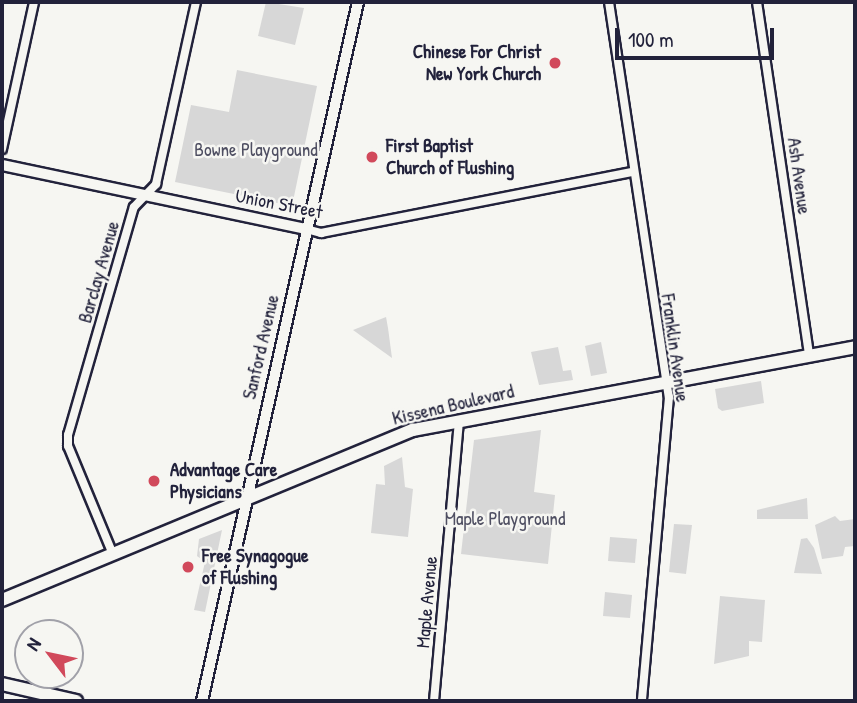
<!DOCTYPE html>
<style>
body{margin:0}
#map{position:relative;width:857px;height:703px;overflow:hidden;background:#f6f6f2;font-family:"Patrick Hand",sans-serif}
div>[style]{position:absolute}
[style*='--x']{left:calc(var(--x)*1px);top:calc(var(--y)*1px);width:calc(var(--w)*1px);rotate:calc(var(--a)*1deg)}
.green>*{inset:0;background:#d7d7d7}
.roads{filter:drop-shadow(2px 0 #22223b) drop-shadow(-2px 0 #22223b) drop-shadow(0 2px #22223b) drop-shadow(0 -2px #22223b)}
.minor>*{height:8px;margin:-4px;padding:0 4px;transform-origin:4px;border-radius:4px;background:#f6f6f2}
.tertiary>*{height:10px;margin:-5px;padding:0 5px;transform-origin:5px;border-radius:5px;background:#f6f6f2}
.secondary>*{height:12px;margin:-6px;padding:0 6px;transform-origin:6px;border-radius:6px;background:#f6f6f2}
.dots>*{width:19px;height:19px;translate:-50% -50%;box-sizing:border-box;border:4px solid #f6f6f2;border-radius:50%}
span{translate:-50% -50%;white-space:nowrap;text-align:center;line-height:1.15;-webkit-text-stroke:5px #f6f6f2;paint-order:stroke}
.poi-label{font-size:19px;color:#22223b;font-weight:700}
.right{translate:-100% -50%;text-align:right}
.left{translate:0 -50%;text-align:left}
.park-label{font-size:19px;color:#4f4f62}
.street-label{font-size:19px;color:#22223b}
.frame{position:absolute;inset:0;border:4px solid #22223b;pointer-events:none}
.north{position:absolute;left:14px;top:619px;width:70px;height:70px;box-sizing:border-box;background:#f6f6f2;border:2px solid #a1a1a9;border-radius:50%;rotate:302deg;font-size:19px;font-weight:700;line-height:28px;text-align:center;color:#22223b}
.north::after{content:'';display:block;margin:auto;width:24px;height:32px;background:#d1495b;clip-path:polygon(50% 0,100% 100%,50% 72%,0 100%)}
.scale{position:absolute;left:615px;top:28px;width:159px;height:32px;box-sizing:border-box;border:4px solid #22223b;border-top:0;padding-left:9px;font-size:21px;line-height:24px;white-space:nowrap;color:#22223b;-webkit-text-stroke:5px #f6f6f2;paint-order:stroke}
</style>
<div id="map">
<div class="green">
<i style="clip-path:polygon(266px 2px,304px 8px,295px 45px,258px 36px)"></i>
<i style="clip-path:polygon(237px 70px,317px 86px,292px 206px,175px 182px,191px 105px,229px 112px)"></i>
<i style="clip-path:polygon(386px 317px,388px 328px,392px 358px,353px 330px)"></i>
<i style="clip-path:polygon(601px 342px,607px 373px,591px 376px,585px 346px)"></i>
<i style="clip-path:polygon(558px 347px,563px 371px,571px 370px,573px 380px,539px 385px,531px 352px)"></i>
<i style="clip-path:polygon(761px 381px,764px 403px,722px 411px,718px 408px,715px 389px)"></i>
<i style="clip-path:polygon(541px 430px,534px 492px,555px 495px,548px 564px,461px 554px,474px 440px)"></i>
<i style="clip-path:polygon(402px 457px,405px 487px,413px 489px,408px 537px,371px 533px,376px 484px,385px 485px,384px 466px)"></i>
<i style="clip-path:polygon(807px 498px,808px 519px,757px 519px,757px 510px)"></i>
<i style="clip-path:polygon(835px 516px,840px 521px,855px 519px,855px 546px,845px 547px,843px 556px,822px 559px,815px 525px)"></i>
<i style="clip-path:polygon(674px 524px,692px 525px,686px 574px,669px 572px)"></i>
<i style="clip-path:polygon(222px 530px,205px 612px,194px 610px,205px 562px,197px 556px,199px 539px)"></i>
<i style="clip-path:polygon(610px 537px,637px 539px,635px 563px,608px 561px)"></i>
<i style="clip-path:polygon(807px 538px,814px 548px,822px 574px,794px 573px,801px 539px)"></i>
<i style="clip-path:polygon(605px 592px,632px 595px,630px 618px,603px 616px)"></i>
<i style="clip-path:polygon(720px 596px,765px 600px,762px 642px,749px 641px,749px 656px,714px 664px)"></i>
</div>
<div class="roads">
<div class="minor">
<i style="--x:609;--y:2;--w:400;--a:81.4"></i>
<i style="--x:669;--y:397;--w:305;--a:95.1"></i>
<i style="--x:757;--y:2;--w:357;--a:81.6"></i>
<i style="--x:2;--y:149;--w:150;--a:-77.7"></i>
<i style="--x:306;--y:229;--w:16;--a:15"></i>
<i style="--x:321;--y:233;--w:318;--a:-11.1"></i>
<i style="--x:112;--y:552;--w:115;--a:-112.5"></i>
<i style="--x:68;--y:446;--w:11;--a:-90"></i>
<i style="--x:68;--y:435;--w:237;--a:-73.9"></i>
<i style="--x:134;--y:207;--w:32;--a:-46"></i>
<i style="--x:156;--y:184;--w:186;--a:-77.6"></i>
<i style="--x:434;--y:701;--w:281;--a:-84.9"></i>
</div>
<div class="tertiary">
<i style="--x:2;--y:165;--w:311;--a:11.9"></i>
<i style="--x:202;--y:701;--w:716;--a:-77.42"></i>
</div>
<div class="secondary">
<i style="--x:2;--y:600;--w:445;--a:-22.5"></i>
<i style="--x:413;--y:430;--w:450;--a:-10.6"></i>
<i style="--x:2;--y:684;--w:76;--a:12.9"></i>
</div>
</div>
<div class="dots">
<i style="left:555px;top:63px;background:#d1495b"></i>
<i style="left:372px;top:157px;background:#d1495b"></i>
<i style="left:154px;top:481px;background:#d1495b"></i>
<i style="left:188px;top:567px;background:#d1495b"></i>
</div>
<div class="poi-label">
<span class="right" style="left:541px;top:63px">Chinese For Christ<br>New York Church</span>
<span class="left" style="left:386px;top:157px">First Baptist<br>Church of Flushing</span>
<span class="left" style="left:170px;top:481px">Advantage Care<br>Physicians</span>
<span class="left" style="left:202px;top:567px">Free Synagogue<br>of Flushing</span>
</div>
<div class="park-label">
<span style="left:256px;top:150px">Bowne Playground</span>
<span style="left:505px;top:519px">Maple Playground</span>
</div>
<div class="street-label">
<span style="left:799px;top:176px;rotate:82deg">Ash Avenue</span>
<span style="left:279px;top:204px;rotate:11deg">Union Street</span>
<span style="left:99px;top:272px;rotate:-74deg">Barclay Avenue</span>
<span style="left:261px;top:347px;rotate:-77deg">Sanford Avenue</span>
<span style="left:675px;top:348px;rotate:82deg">Franklin Avenue</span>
<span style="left:453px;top:405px;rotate:-13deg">Kissena Boulevard</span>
<span style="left:427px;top:602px;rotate:-85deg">Maple Avenue</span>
</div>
<div class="frame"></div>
<div class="north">N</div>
<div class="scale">100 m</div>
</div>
